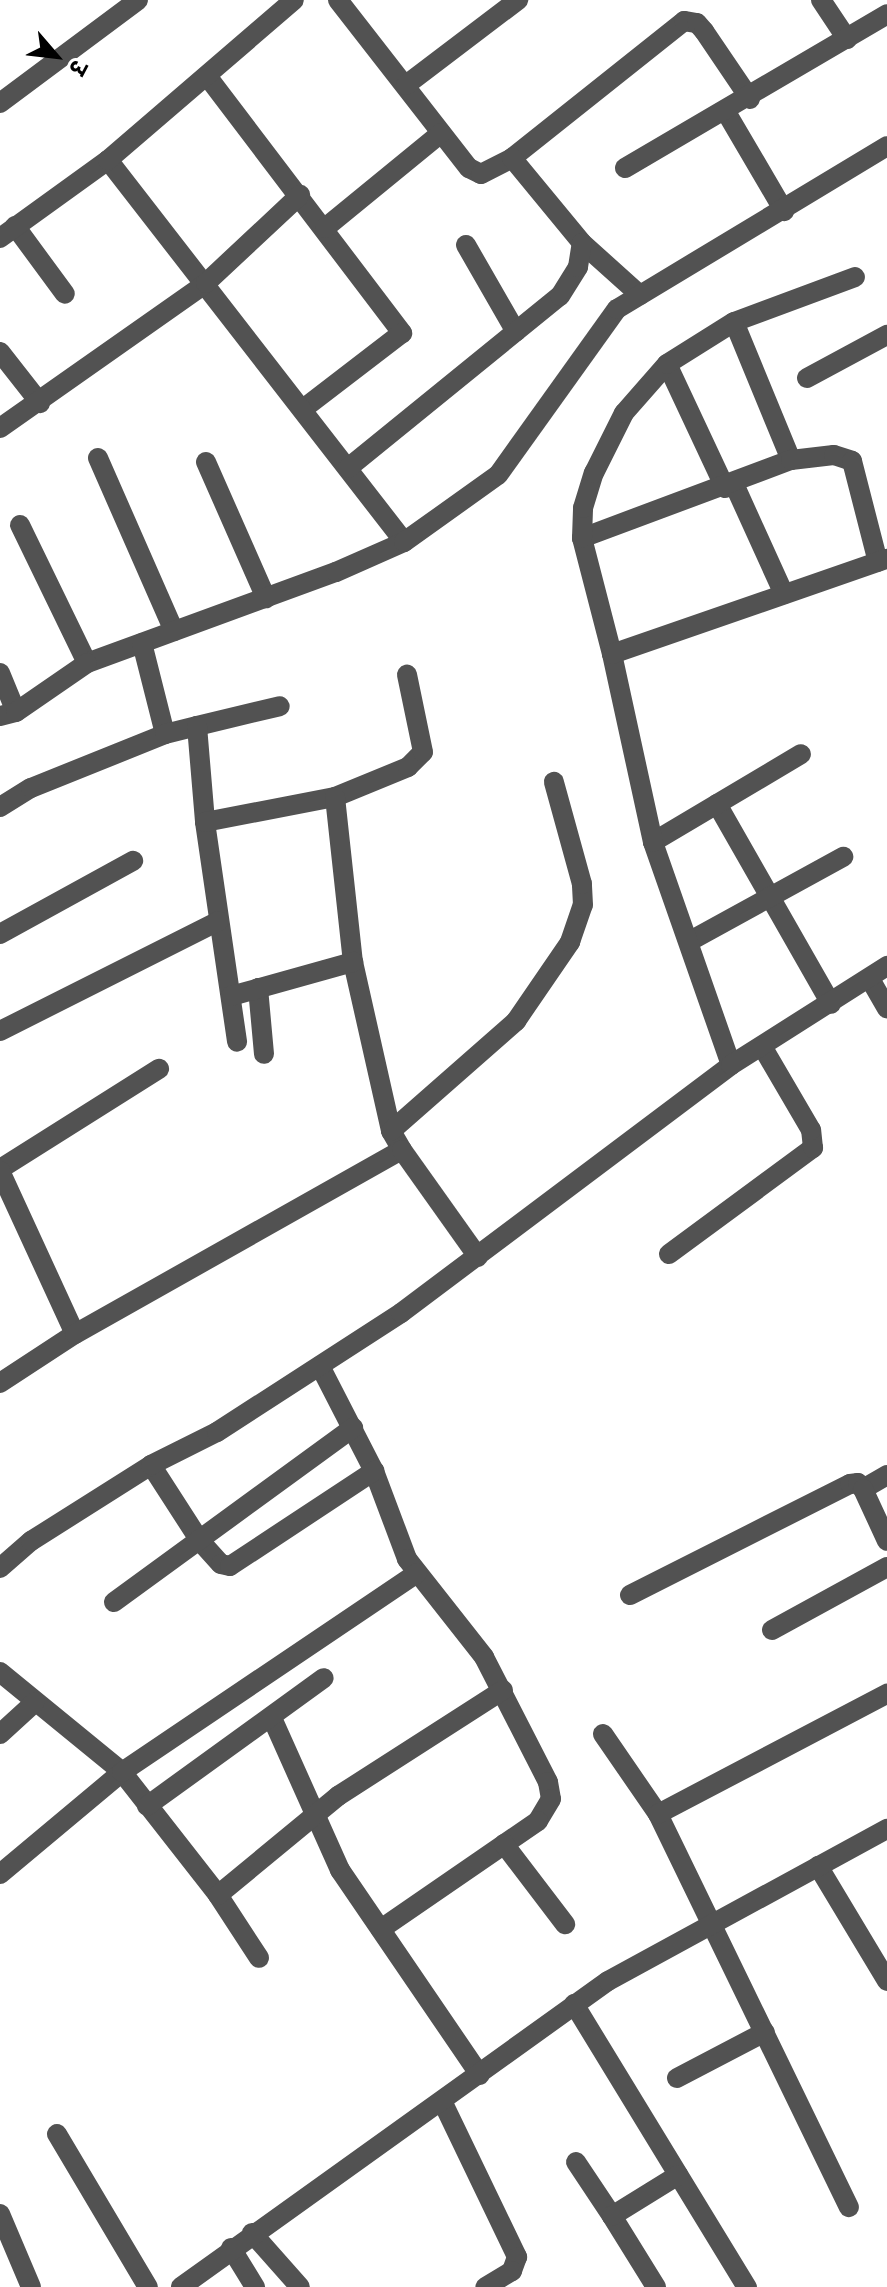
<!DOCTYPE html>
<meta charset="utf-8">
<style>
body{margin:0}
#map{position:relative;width:887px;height:2287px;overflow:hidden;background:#fff;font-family:Poppins,"Noto Sans Devanagari",sans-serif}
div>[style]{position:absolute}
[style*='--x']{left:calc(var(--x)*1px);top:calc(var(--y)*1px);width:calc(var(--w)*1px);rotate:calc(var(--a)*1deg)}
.minor>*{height:20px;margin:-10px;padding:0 10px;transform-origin:10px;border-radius:10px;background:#525252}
span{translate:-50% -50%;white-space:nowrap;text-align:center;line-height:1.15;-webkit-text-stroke:8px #fff;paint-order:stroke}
.north{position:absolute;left:16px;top:16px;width:80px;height:80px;-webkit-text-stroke:6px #fff;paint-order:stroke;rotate:118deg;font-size:22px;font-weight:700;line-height:32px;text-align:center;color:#000}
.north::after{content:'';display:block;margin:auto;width:28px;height:36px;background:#000;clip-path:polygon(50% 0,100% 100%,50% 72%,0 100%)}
</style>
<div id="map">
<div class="minor">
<i style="--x:338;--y:0;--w:213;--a:52.1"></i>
<i style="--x:469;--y:168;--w:13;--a:27"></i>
<i style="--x:481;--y:174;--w:35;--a:-27"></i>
<i style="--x:512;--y:158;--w:220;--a:-38.5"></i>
<i style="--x:684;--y:21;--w:13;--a:9"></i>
<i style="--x:697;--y:23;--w:11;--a:49"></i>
<i style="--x:704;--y:31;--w:82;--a:55.9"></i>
<i style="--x:821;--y:0;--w:47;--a:56.3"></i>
<i style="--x:207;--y:76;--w:323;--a:52.8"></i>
<i style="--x:402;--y:333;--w:125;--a:142.5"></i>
<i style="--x:406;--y:85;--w:141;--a:-37.2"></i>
<i style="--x:0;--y:103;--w:172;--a:-36.7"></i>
<i style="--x:726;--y:112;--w:115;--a:59.6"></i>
<i style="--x:512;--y:158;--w:110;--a:50.5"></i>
<i style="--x:582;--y:243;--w:78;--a:41.9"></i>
<i style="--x:108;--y:160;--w:483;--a:52.2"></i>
<i style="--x:625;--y:168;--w:304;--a:-30.4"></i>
<i style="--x:15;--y:226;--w:84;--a:53.7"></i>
<i style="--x:325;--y:228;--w:150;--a:-39.3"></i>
<i style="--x:0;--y:238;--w:133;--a:-35.8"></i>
<i style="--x:108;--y:160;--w:245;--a:-40.7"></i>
<i style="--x:466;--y:245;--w:100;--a:60.1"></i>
<i style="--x:0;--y:352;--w:65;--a:51.9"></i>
<i style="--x:667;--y:364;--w:137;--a:64.9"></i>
<i style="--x:807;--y:378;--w:91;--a:-28.3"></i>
<i style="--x:0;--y:428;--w:252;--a:-35.1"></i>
<i style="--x:206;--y:283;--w:129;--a:-43.1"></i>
<i style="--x:98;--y:458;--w:189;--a:66.3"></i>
<i style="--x:791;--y:460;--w:149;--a:-112.4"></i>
<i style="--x:734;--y:322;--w:129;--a:-20.4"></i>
<i style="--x:206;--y:462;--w:149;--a:66.2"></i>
<i style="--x:348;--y:468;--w:273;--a:-39.1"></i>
<i style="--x:560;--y:296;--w:34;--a:-58"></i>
<i style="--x:578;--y:267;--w:24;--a:-81"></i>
<i style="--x:734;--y:484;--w:121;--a:65.6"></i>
<i style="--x:20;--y:525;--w:153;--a:64.1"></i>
<i style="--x:87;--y:663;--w:265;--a:-20.1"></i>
<i style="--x:336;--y:572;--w:74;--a:-23.8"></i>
<i style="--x:404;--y:542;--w:115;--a:-35.5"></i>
<i style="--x:498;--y:475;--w:204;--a:-54.4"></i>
<i style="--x:617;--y:309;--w:315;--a:-31.1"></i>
<i style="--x:582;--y:538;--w:223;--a:-20.5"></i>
<i style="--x:791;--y:460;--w:43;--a:-6.6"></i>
<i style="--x:834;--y:455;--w:19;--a:18"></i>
<i style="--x:852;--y:461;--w:104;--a:75.6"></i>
<i style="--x:142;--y:643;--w:94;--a:75.8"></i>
<i style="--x:612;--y:654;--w:120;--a:-104.5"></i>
<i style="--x:582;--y:538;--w:30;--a:-88"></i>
<i style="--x:583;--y:508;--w:37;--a:-73"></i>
<i style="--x:594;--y:473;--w:67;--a:-63.4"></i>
<i style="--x:624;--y:413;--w:65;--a:-48.7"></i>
<i style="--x:667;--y:364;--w:79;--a:-32.1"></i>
<i style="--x:0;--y:673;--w:42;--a:67.7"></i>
<i style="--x:0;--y:716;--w:16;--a:-14"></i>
<i style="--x:16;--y:712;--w:86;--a:-34.6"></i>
<i style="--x:197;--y:726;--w:85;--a:-13.5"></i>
<i style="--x:335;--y:797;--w:79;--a:-22.3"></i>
<i style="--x:408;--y:767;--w:21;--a:-45"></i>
<i style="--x:423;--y:752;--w:79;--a:-101.7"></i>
<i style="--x:717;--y:804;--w:230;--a:60.3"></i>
<i style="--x:0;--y:807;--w:36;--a:-32"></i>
<i style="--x:31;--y:788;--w:144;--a:-21.9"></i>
<i style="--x:165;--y:734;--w:33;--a:-14"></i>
<i style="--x:197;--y:726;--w:96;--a:85.2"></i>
<i style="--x:205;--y:822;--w:222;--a:81.7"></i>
<i style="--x:205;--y:822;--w:132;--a:-10.9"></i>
<i style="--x:335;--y:797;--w:166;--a:83.8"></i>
<i style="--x:353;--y:962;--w:173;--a:77.3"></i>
<i style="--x:391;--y:1131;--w:22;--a:60"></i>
<i style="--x:653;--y:842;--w:172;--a:-30.7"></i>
<i style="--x:0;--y:934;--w:152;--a:-28.8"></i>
<i style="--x:690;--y:941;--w:175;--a:-28.8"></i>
<i style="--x:870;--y:979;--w:34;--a:60"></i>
<i style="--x:258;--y:988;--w:66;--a:84.8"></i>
<i style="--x:231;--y:996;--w:127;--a:-15.6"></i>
<i style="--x:0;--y:1031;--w:245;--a:-26.7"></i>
<i style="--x:731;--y:1065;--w:236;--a:-109.3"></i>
<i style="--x:653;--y:842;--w:192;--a:-102.3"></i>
<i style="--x:612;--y:654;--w:291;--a:-19.1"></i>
<i style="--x:391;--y:1131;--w:167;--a:-41.3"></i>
<i style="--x:516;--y:1021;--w:96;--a:-55.6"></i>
<i style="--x:570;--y:942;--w:39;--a:-71"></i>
<i style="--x:583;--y:905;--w:21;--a:-93"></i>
<i style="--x:582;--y:884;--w:106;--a:-105.4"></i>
<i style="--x:0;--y:1169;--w:188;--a:-32.2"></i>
<i style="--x:0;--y:1171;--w:179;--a:65.3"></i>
<i style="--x:669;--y:1254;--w:179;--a:-36.4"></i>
<i style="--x:813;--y:1148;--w:18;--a:-96"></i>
<i style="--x:811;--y:1130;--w:97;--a:-120.3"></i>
<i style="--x:320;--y:1366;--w:118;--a:62.8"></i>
<i style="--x:374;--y:1471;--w:94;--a:69.4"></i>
<i style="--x:407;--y:1559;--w:125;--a:51.8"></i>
<i style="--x:484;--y:1657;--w:140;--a:62.9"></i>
<i style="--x:548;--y:1782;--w:17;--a:80"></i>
<i style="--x:551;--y:1799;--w:26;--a:121"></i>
<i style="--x:538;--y:1821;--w:191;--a:145.5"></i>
<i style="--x:0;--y:1383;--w:90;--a:-33.2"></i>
<i style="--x:75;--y:1334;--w:375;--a:-29.4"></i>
<i style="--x:402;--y:1150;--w:131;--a:54.6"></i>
<i style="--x:151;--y:1465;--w:90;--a:57.2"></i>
<i style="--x:200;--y:1541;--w:31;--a:48"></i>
<i style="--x:221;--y:1564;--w:9;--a:13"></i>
<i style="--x:230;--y:1566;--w:173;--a:-33.4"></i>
<i style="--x:863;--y:1489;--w:28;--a:-30"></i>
<i style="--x:0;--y:1568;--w:41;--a:-41.1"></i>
<i style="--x:31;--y:1541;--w:142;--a:-32.3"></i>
<i style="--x:151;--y:1465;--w:74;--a:-26.6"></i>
<i style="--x:217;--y:1432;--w:219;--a:-32.9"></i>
<i style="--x:401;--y:1313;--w:413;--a:-36.9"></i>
<i style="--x:731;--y:1065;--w:185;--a:-32.4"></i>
<i style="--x:630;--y:1595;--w:246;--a:-26.8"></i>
<i style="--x:850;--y:1484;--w:8;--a:-7"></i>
<i style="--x:858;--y:1483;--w:8;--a:50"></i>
<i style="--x:863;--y:1489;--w:57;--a:65.2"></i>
<i style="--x:114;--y:1602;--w:296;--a:-36.1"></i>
<i style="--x:772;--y:1630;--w:131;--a:-28.7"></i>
<i style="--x:0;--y:1672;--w:158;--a:39.3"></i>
<i style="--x:122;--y:1772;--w:156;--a:52"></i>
<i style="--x:218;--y:1895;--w:75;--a:56.9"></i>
<i style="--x:272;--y:1718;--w:167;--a:65.9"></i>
<i style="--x:340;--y:1870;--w:248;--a:55.7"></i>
<i style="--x:0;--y:1734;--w:47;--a:-42.4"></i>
<i style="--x:603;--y:1734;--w:97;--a:55.5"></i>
<i style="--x:658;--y:1814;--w:437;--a:64.1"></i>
<i style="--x:147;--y:1806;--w:218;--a:-35.9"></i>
<i style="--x:658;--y:1814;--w:259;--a:-27.7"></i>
<i style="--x:504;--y:1844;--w:101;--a:52.7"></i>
<i style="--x:818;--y:1866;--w:134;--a:59"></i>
<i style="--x:0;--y:1874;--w:159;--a:-39.9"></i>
<i style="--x:122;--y:1772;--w:356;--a:-34"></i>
<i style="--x:218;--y:1895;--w:156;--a:-39.5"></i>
<i style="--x:338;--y:1796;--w:196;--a:-32.7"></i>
<i style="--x:574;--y:2004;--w:332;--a:58.6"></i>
<i style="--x:677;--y:2078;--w:99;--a:-27.6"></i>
<i style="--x:443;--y:2103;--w:171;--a:64.3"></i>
<i style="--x:517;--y:2257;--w:15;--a:110"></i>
<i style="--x:512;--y:2271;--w:31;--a:149"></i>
<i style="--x:57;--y:2134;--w:178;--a:59.3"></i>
<i style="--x:576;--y:2162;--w:65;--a:56.3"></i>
<i style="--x:0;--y:2214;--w:79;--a:67"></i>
<i style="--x:252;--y:2233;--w:72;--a:48.4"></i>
<i style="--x:231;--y:2248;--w:46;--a:58.4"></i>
<i style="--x:181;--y:2287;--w:525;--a:-35.63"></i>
<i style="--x:608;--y:1981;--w:318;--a:-28.6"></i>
<i style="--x:656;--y:2287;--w:84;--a:-121.8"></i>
<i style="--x:612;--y:2216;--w:78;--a:-31.8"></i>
</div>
<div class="north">उ</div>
</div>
